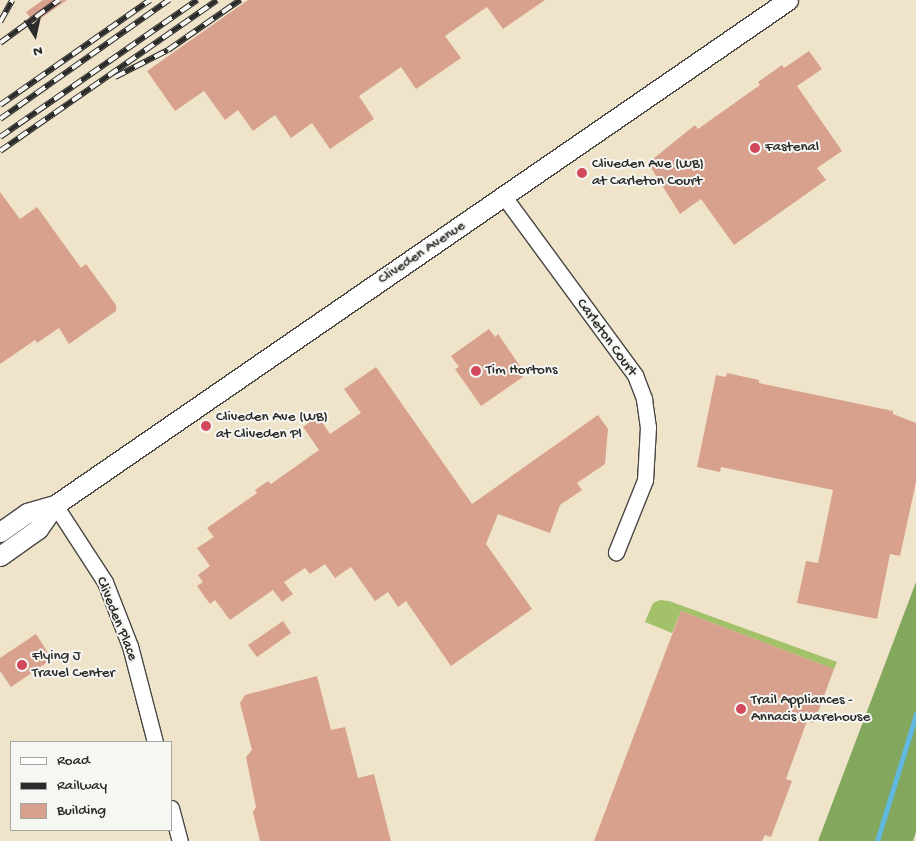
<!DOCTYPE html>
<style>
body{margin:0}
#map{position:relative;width:916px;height:841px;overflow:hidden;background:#efe4ca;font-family:"Gochi Hand",sans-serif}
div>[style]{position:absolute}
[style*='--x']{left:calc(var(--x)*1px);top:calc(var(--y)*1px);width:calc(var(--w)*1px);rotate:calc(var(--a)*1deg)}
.green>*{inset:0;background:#a3c169}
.forest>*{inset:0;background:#82a75d}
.stream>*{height:5px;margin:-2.5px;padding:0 2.5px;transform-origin:2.5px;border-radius:2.5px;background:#61b8de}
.building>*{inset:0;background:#d7a18e}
.roads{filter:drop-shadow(1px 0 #484743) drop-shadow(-1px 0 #484743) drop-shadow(0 1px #484743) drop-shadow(0 -1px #484743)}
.minor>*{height:15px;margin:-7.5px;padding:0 7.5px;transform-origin:7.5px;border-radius:7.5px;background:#fff}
.tertiary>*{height:19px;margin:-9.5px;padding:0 9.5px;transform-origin:9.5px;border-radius:9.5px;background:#fff}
.rail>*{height:5.5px;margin-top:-2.75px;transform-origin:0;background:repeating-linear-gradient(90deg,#f6f6f2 0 11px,#2b2b2b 0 22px);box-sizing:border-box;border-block:1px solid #2b2b2b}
.dots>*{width:14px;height:14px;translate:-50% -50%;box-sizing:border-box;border:2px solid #f6f6f2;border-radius:50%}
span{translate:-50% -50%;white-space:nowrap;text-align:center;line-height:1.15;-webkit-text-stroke:4px #f6f6f2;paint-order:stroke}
.poi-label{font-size:15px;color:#2b2b2b}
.left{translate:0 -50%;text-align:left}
.street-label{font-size:15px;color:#2b2b2b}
.legend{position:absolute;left:10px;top:741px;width:162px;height:90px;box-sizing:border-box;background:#f6f6f2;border:1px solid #a5a5a2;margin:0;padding:6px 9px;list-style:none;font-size:15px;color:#2b2b2b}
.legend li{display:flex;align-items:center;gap:10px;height:25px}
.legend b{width:25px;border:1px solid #a5a5a2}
.north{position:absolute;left:10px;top:10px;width:50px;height:50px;-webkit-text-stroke:4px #f6f6f2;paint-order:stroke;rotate:170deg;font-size:14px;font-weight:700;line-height:20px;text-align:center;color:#2b2b2b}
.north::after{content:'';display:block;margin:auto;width:18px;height:22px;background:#2b2b2b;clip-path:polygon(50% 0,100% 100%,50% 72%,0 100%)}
</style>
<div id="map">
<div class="green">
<i style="clip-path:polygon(660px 600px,669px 601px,837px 662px,834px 669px,681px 611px,672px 633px,645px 622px,653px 603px)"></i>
</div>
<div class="forest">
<i style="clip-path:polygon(916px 582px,916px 832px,913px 841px,818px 841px)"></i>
</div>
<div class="stream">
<i style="--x:877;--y:841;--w:133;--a:-72.9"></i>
</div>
<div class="building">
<i style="clip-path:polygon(43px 0,67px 0,34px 23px,26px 12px)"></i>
<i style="clip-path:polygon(248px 0,545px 0,503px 29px,487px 7px,445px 36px,461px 58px,416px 89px,401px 67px,359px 96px,374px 119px,330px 149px,312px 123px,291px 138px,275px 115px,253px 131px,238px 110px,225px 120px,204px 91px,175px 111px,147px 71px)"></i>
<i style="clip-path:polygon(809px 51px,822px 69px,797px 86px,842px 151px,817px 168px,826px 180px,734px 245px,701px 199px,680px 214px,648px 163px,695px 125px,698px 129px,760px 85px,758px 82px,782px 65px,784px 68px)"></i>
<i style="clip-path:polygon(0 192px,20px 219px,37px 207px,81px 268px,86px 264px,116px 305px,116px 311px,69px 344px,59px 328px,37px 343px,35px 340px,0 364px)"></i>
<i style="clip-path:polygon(489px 329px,495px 337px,498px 334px,522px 369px,518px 371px,523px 377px,481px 406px,455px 369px,459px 367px,451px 356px)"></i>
<i style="clip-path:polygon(376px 367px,472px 504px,598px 415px,608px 429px,605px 464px,577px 483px,582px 490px,560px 505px,550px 533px,498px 514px,486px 544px,532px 609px,451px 666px,406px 601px,398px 607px,388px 592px,375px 601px,351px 567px,335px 578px,325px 564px,310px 574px,305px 568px,284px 582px,293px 594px,282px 602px,273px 590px,230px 620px,215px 600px,210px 604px,197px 586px,203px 582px,198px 575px,210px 566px,197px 548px,214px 537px,207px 528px,257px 493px,255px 490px,268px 481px,271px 484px,319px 450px,303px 427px,318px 416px,330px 434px,361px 413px,344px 389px)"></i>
<i style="clip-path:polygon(727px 373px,759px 380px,759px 383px,893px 411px,893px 414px,916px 423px,916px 482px,900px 556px,890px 554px,877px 619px,797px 603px,806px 561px,818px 563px,833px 490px,721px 467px,720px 472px,697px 467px,716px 375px,726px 377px)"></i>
<i style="clip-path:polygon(681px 611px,834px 669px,814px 723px,807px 721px,786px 779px,792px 781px,771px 837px,765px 835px,762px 841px,594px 841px)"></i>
<i style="clip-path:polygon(283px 621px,291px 633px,257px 657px,248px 645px)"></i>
<i style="clip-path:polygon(36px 634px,52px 659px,11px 687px,0 671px,0 658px)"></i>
<i style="clip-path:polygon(317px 676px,331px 730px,345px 727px,358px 778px,374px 774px,391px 841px,260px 841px,253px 812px,256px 807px,246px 757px,252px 750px,240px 703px,245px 695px)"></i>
</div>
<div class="roads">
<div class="minor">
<i style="--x:505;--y:198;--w:220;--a:53.7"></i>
<i style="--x:635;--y:375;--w:26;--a:69"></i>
<i style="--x:644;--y:399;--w:28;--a:82"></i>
<i style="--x:648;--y:427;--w:53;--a:93.2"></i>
<i style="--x:645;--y:480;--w:78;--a:111.9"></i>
<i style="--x:55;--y:505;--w:92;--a:57"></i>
<i style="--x:105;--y:582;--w:69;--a:68.7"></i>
<i style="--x:130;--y:646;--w:99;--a:75.4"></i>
<i style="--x:171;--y:808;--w:34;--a:75"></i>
</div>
<div class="tertiary">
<i style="--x:0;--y:532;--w:33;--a:-35"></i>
<i style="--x:27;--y:513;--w:29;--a:-16"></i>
<i style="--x:55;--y:505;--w:890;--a:-34.56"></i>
<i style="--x:0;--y:556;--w:47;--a:-35.4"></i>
<i style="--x:38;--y:529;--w:29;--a:-55"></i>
</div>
</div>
<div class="rail">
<i style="--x:0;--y:22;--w:25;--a:-61"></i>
<i style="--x:0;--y:43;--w:73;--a:-36.1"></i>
<i style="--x:115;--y:77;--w:59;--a:-27"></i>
<i style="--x:168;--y:50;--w:88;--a:-34.8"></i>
<i style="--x:0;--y:105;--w:183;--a:-35"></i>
<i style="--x:0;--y:119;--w:207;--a:-35.2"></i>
<i style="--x:0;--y:137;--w:240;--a:-34.8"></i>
<i style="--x:0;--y:151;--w:264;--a:-34.8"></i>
</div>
<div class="dots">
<i style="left:755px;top:148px;background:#d1495b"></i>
<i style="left:582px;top:173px;background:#d1495b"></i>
<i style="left:476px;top:371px;background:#d1495b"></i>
<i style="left:206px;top:426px;background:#d1495b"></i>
<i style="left:22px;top:665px;background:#d1495b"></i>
<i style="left:741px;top:709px;background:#d1495b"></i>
</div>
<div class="poi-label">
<span class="left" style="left:765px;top:148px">Fastenal</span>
<span class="left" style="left:592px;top:173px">Cliveden Ave (WB)<br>at Carleton Court</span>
<span class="left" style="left:486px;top:371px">Tim Hortons</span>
<span class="left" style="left:216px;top:426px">Cliveden Ave (WB)<br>at Cliveden Pl</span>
<span class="left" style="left:32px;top:665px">Flying J<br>Travel Center</span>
<span class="left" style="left:751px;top:709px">Trail Appliances -<br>Annacis Warehouse</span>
</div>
<div class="street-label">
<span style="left:422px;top:253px;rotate:-34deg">Cliveden Avenue</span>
<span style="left:606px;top:338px;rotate:54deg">Carleton Court</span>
<span style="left:116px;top:619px;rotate:68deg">Cliveden Place</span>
</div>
<ul class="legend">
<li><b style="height:6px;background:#fff"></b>Road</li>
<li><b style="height:6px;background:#2b2b2b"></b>Railway</li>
<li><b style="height:14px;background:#d7a18e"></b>Building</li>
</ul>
<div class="north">N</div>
</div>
